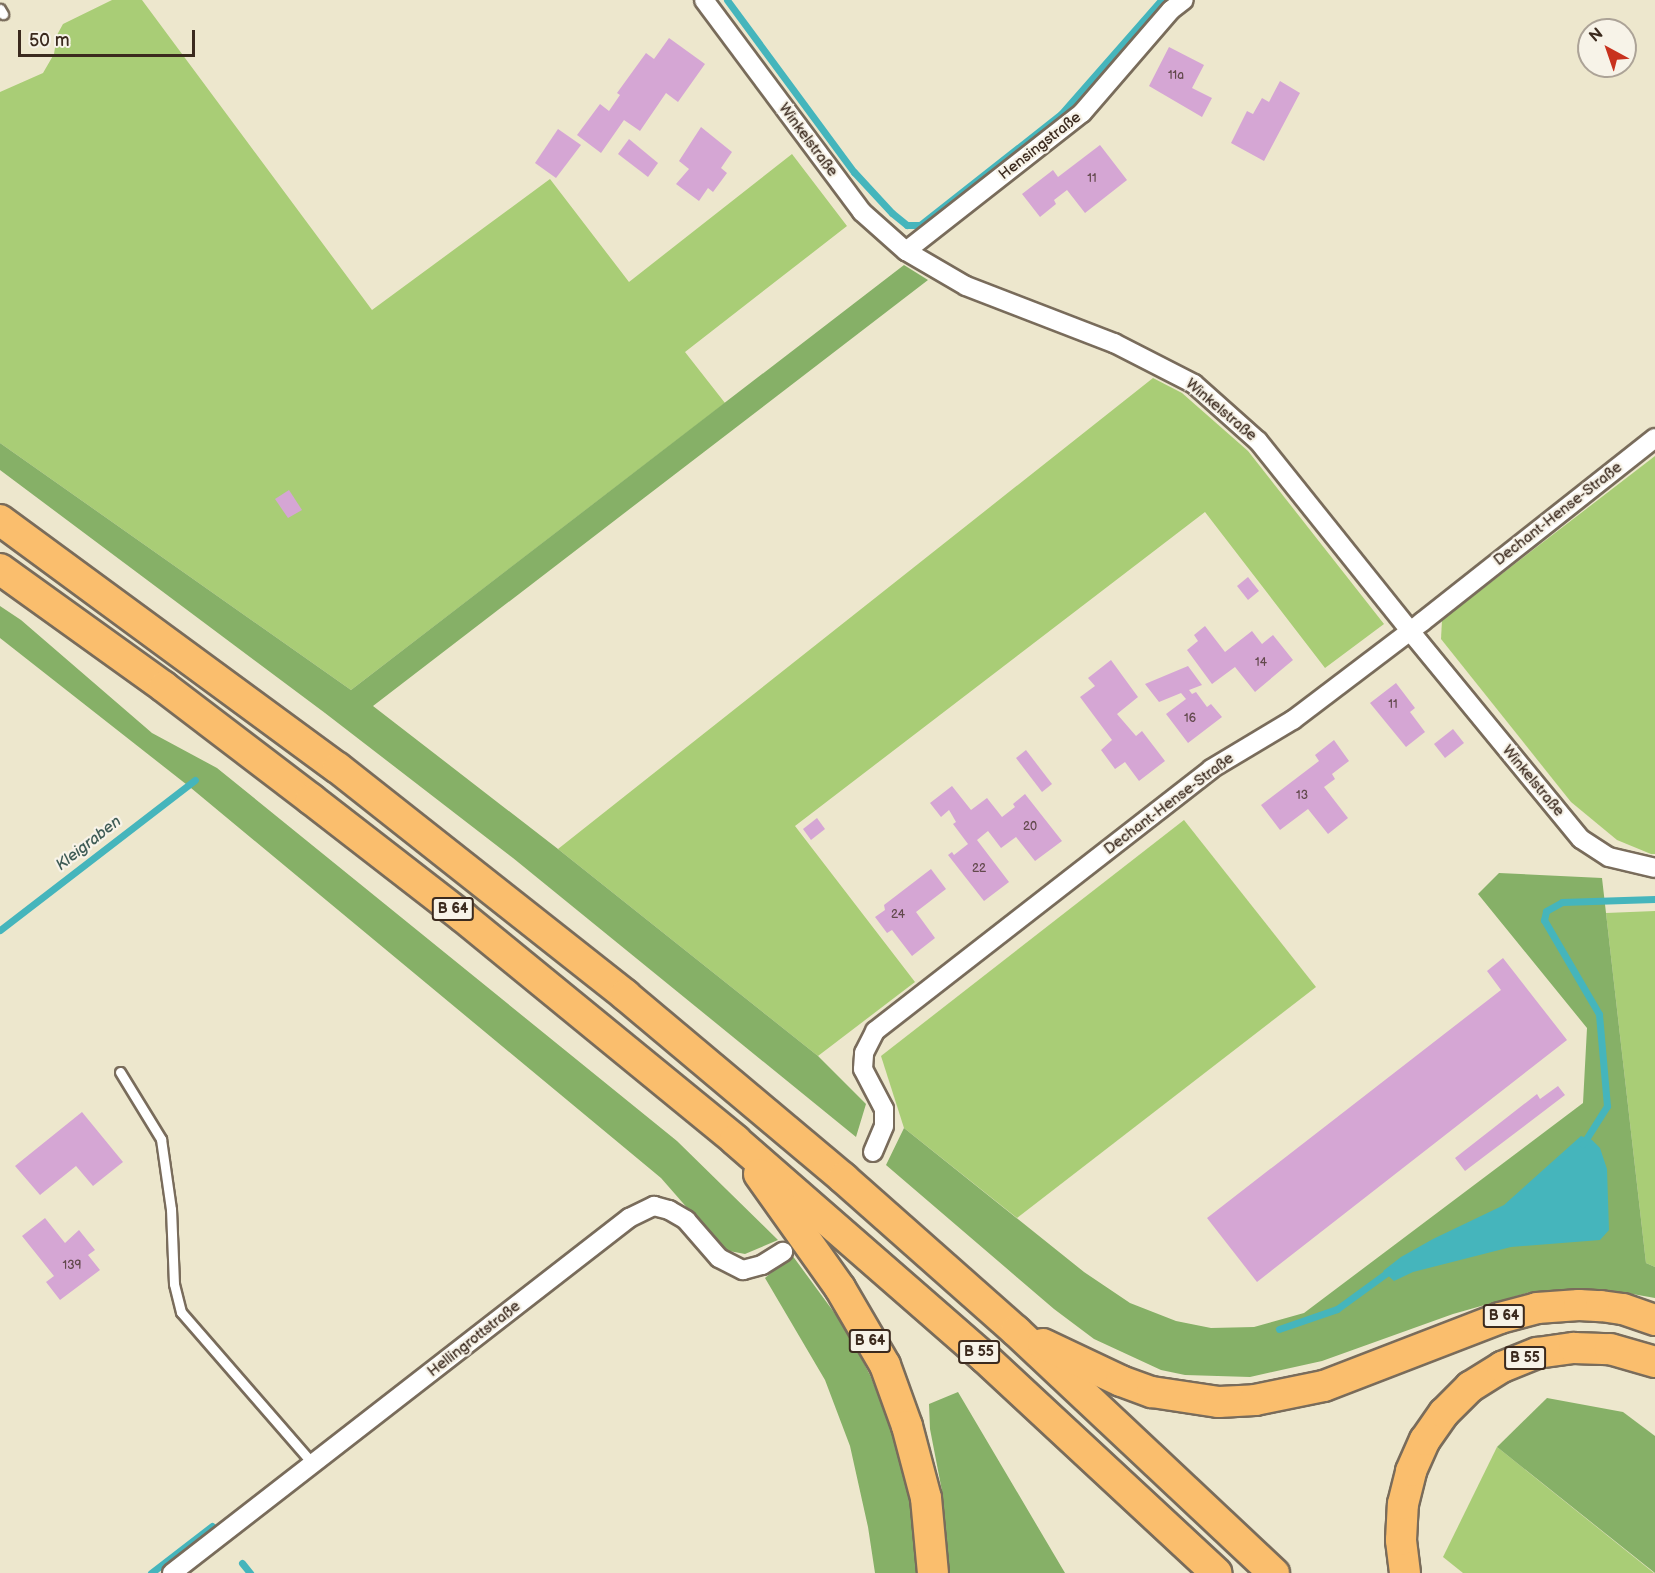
<!DOCTYPE html>
<meta charset="utf-8">
<style>
body{margin:0}
#map{position:relative;width:1655px;height:1573px;overflow:hidden;background:#ede7cd;font-family:"Balsamiq Sans",sans-serif}
div>[style]{position:absolute}
[style*='--x']{left:calc(var(--x)*1px);top:calc(var(--y)*1px);width:calc(var(--w)*1px);rotate:calc(var(--a)*1deg)}
.green>*{inset:0;background:#a9cd76}
.forest>*{inset:0;background:#86b067}
.water>*{inset:0;background:#45b5bc}
.stream>*{height:7px;margin:-3.5px;padding:0 3.5px;transform-origin:3.5px;border-radius:3.5px;background:#45b5bc}
.building>*{inset:0;background:#d5a6d4}
.roads{filter:drop-shadow(2px 0 #796c5b) drop-shadow(-2px 0 #796c5b) drop-shadow(0 2px #796c5b) drop-shadow(0 -2px #796c5b)}
.service>*{height:9px;margin:-4.5px;padding:0 4.5px;transform-origin:4.5px;border-radius:4.5px;background:#fff}
.minor>*{height:18px;margin:-9px;padding:0 9px;transform-origin:9px;border-radius:9px;background:#fff}
.trunk>*{height:30px;margin:-15px;padding:0 15px;transform-origin:15px;border-radius:15px;background:#fabe6d}
span{translate:-50% -50%;white-space:nowrap;text-align:center;line-height:1.15;-webkit-text-stroke:4.5px #f7f3e8;paint-order:stroke}
.number-label{font-size:12px;color:#62494c}
.number-label span{-webkit-text-stroke-width:0}
.shield-label span{padding:2px 4px;background:#f7f3e8;border:2px solid;border-radius:4px;-webkit-text-stroke-width:0}
.shield-label{font-size:14px;color:#3b2a1e;font-weight:700}
.street-label{font-size:15px;color:#3b2a1e}
.water-label{font-size:16px;color:#3e5b55;font-style:italic}
.north{position:absolute;left:1577px;top:18px;width:60px;height:60px;box-sizing:border-box;background:#f7f3e8;border:2px solid #aca397;border-radius:50%;rotate:320deg;font-size:16px;font-weight:700;line-height:24px;text-align:center;color:#3b2a1e}
.north::after{content:'';display:block;margin:auto;width:21px;height:27px;background:#c8321e;clip-path:polygon(50% 0,100% 100%,50% 72%,0 100%)}
.scale{position:absolute;left:18px;top:30px;width:177px;height:27px;box-sizing:border-box;border:3px solid #3b2a1e;border-top:0;padding-left:8px;font-size:18px;line-height:21px;white-space:nowrap;color:#3b2a1e;-webkit-text-stroke:4px #f7f3e8;paint-order:stroke}
</style>
<div id="map">
<div class="green">
<i style="clip-path:polygon(112px 0,142px 0,372px 310px,550px 179px,629px 282px,792px 154px,847px 226px,685px 352px,725px 403px,351px 690px,0 443px,0 92px,43px 73px,54px 54px,57px 35px,63px 24px)"></i>
<i style="clip-path:polygon(1153px 378px,1182px 393px,1248px 451px,1384px 624px,1325px 668px,1205px 512px,795px 826px,915px 982px,818px 1056px,558px 849px)"></i>
<i style="clip-path:polygon(1655px 456px,1655px 854px,1651px 854px,1617px 840px,1571px 802px,1441px 639px,1442px 620px)"></i>
<i style="clip-path:polygon(1184px 820px,1316px 987px,1017px 1218px,904px 1128px,881px 1056px)"></i>
<i style="clip-path:polygon(1655px 911px,1655px 1267px,1646px 1263px,1606px 913px)"></i>
<i style="clip-path:polygon(1497px 1447px,1654px 1573px,1463px 1573px,1443px 1557px)"></i>
</div>
<div class="forest">
<i style="clip-path:polygon(904px 265px,928px 280px,373px 706px,558px 849px,818px 1056px,866px 1104px,856px 1137px,513px 858px,325px 713px,0 470px,0 443px,351px 690px)"></i>
<i style="clip-path:polygon(0 606px,21px 620px,152px 733px,217px 768px,677px 1141px,778px 1240px,745px 1254px,724px 1250px,661px 1178px,191px 788px,0 638px)"></i>
<i style="clip-path:polygon(1499px 873px,1602px 878px,1646px 1263px,1655px 1267px,1655px 1298px,1610px 1290px,1566px 1289px,1530px 1292px,1453px 1314px,1322px 1361px,1250px 1377px,1185px 1375px,1161px 1370px,1094px 1339px,1054px 1309px,886px 1165px,904px 1128px,1084px 1272px,1130px 1303px,1176px 1321px,1211px 1328px,1254px 1327px,1304px 1313px,1583px 1103px,1587px 1028px,1478px 894px)"></i>
<i style="clip-path:polygon(792px 1255px,844px 1326px,870px 1375px,892px 1430px,910px 1501px,919px 1573px,875px 1573px,868px 1527px,850px 1446px,825px 1380px,765px 1278px)"></i>
<i style="clip-path:polygon(958px 1392px,1065px 1573px,947px 1573px,942px 1491px,930px 1429px,929px 1404px)"></i>
<i style="clip-path:polygon(1547px 1398px,1623px 1412px,1655px 1436px,1655px 1573px,1497px 1447px)"></i>
</div>
<div class="water">
<i style="clip-path:polygon(1581px 1136px,1592px 1140px,1600px 1148px,1607px 1169px,1609px 1230px,1600px 1240px,1511px 1247px,1413px 1272px,1394px 1281px,1383px 1271px,1401px 1257px,1433px 1239px,1504px 1205px)"></i>
</div>
<div class="stream">
<i style="--x:727;--y:0;--w:214;--a:53.6"></i>
<i style="--x:854;--y:172;--w:56;--a:47.2"></i>
<i style="--x:892;--y:213;--w:19;--a:39"></i>
<i style="--x:907;--y:225;--w:13;--a:0"></i>
<i style="--x:920;--y:225;--w:179;--a:-38.2"></i>
<i style="--x:1061;--y:114;--w:152;--a:-48.7"></i>
<i style="--x:0;--y:930;--w:246;--a:-37.6"></i>
<i style="--x:1583;--y:1144;--w:45;--a:-57.7"></i>
<i style="--x:1607;--y:1106;--w:92;--a:-95"></i>
<i style="--x:1599;--y:1014;--w:109;--a:-120.3"></i>
<i style="--x:1544;--y:920;--w:9;--a:-77"></i>
<i style="--x:1546;--y:911;--w:18;--a:-29"></i>
<i style="--x:1562;--y:902;--w:93;--a:-1.8"></i>
<i style="--x:1279;--y:1329;--w:61;--a:-19"></i>
<i style="--x:1337;--y:1309;--w:68;--a:-36"></i>
<i style="--x:242;--y:1563;--w:13;--a:51"></i>
<i style="--x:151;--y:1573;--w:77;--a:-37.6"></i>
</div>
<div class="building">
<i style="clip-path:polygon(669px 38px,705px 64px,678px 102px,666px 93px,640px 131px,624px 120px,601px 153px,577px 135px,600px 104px,609px 111px,620px 95px,617px 93px,646px 53px,654px 59px)"></i>
<i style="clip-path:polygon(1169px 47px,1204px 65px,1192px 88px,1212px 98px,1202px 117px,1149px 86px)"></i>
<i style="clip-path:polygon(1280px 81px,1300px 93px,1264px 161px,1231px 143px,1247px 111px,1253px 114px,1262px 98px,1269px 102px)"></i>
<i style="clip-path:polygon(701px 127px,732px 152px,721px 168px,727px 173px,713px 192px,708px 188px,699px 201px,676px 184px,689px 169px,679px 161px)"></i>
<i style="clip-path:polygon(558px 129px,581px 145px,556px 178px,535px 163px)"></i>
<i style="clip-path:polygon(629px 139px,658px 163px,648px 177px,618px 154px)"></i>
<i style="clip-path:polygon(1100px 145px,1127px 180px,1085px 213px,1067px 190px,1054px 200px,1056px 204px,1040px 217px,1022px 194px,1053px 170px,1058px 177px)"></i>
<i style="clip-path:polygon(289px 490px,302px 510px,288px 518px,275px 499px)"></i>
<i style="clip-path:polygon(1248px 577px,1259px 591px,1248px 600px,1237px 586px)"></i>
<i style="clip-path:polygon(1205px 626px,1225px 652px,1252px 631px,1262px 644px,1273px 635px,1293px 660px,1255px 692px,1235px 667px,1212px 684px,1187px 650px,1198px 641px,1194px 635px)"></i>
<i style="clip-path:polygon(1111px 660px,1138px 697px,1117px 714px,1136px 736px,1142px 731px,1165px 761px,1139px 781px,1125px 762px,1115px 769px,1101px 750px,1112px 740px,1080px 697px,1095px 686px,1088px 678px)"></i>
<i style="clip-path:polygon(1188px 666px,1202px 685px,1189px 690px,1192px 694px,1196px 692px,1207px 707px,1211px 704px,1222px 717px,1188px 743px,1166px 714px,1186px 699px,1181px 693px,1159px 702px,1145px 684px)"></i>
<i style="clip-path:polygon(1396px 683px,1415px 708px,1410px 712px,1425px 732px,1406px 747px,1370px 703px)"></i>
<i style="clip-path:polygon(1453px 729px,1464px 743px,1445px 758px,1434px 744px)"></i>
<i style="clip-path:polygon(1334px 740px,1349px 761px,1332px 774px,1335px 779px,1324px 787px,1348px 818px,1328px 834px,1308px 809px,1280px 830px,1261px 805px,1319px 761px,1315px 755px)"></i>
<i style="clip-path:polygon(1026px 750px,1052px 784px,1042px 792px,1016px 758px)"></i>
<i style="clip-path:polygon(952px 786px,971px 810px,987px 798px,1002px 817px,1015px 807px,1013px 804px,1025px 794px,1062px 841px,1035px 861px,1016px 837px,1001px 848px,988px 831px,977px 840px,1009px 882px,984px 901px,948px 855px,952px 852px,954px 855px,968px 844px,953px 824px,956px 822px,952px 815px,949px 810px,941px 817px,930px 803px)"></i>
<i style="clip-path:polygon(817px 818px,825px 829px,811px 840px,803px 829px)"></i>
<i style="clip-path:polygon(931px 869px,946px 889px,916px 912px,935px 938px,912px 956px,892px 930px,887px 933px,875px 917px,885px 910px,884px 905px)"></i>
<i style="clip-path:polygon(1503px 958px,1567px 1040px,1257px 1282px,1207px 1218px,1501px 990px,1487px 971px)"></i>
<i style="clip-path:polygon(1558px 1086px,1565px 1095px,1465px 1171px,1455px 1158px,1537px 1094px,1540px 1099px)"></i>
<i style="clip-path:polygon(82px 1112px,123px 1162px,93px 1186px,76px 1166px,40px 1195px,15px 1166px)"></i>
<i style="clip-path:polygon(45px 1218px,65px 1243px,79px 1230px,95px 1250px,88px 1255px,100px 1270px,60px 1300px,46px 1282px,54px 1276px,22px 1236px)"></i>
</div>
<div class="roads">
<div class="service">
<i style="--x:0;--y:9;--w:6;--a:59"></i>
<i style="--x:120;--y:1072;--w:79;--a:58.5"></i>
<i style="--x:161;--y:1139;--w:71;--a:81.9"></i>
<i style="--x:171;--y:1209;--w:75;--a:87.7"></i>
<i style="--x:174;--y:1284;--w:29;--a:76"></i>
<i style="--x:181;--y:1312;--w:201;--a:49"></i>
</div>
<div class="minor">
<i style="--x:704;--y:0;--w:264;--a:53.3"></i>
<i style="--x:862;--y:212;--w:59;--a:41.6"></i>
<i style="--x:906;--y:251;--w:69;--a:30.3"></i>
<i style="--x:966;--y:286;--w:159;--a:21.1"></i>
<i style="--x:1114;--y:343;--w:90;--a:27.1"></i>
<i style="--x:1194;--y:384;--w:86;--a:41.7"></i>
<i style="--x:1258;--y:441;--w:243;--a:51.3"></i>
<i style="--x:1410;--y:631;--w:269;--a:50.6"></i>
<i style="--x:1581;--y:839;--w:33;--a:33"></i>
<i style="--x:1609;--y:857;--w:47;--a:13.4"></i>
<i style="--x:906;--y:251;--w:224;--a:-38.1"></i>
<i style="--x:1082;--y:113;--w:136;--a:-49.2"></i>
<i style="--x:1171;--y:10;--w:16;--a:-38"></i>
<i style="--x:873;--y:1152;--w:28;--a:-67"></i>
<i style="--x:884;--y:1126;--w:17;--a:-90"></i>
<i style="--x:884;--y:1109;--w:45;--a:-117.7"></i>
<i style="--x:863;--y:1069;--w:16;--a:-86"></i>
<i style="--x:864;--y:1053;--w:25;--a:-63"></i>
<i style="--x:875;--y:1031;--w:426;--a:-37.9"></i>
<i style="--x:1211;--y:769;--w:96;--a:-30.9"></i>
<i style="--x:1293;--y:720;--w:162;--a:-37.2"></i>
<i style="--x:1422;--y:622;--w:297;--a:-38.3"></i>
<i style="--x:172;--y:1573;--w:579;--a:-37.84"></i>
<i style="--x:629;--y:1218;--w:28;--a:-26"></i>
<i style="--x:654;--y:1206;--w:16;--a:15"></i>
<i style="--x:669;--y:1210;--w:20;--a:30"></i>
<i style="--x:686;--y:1220;--w:50;--a:49"></i>
<i style="--x:719;--y:1258;--w:27;--a:27"></i>
<i style="--x:743;--y:1270;--w:20;--a:-15"></i>
<i style="--x:762;--y:1265;--w:25;--a:-32"></i>
</div>
<div class="trunk">
<i style="--x:0;--y:520;--w:419;--a:36.3"></i>
<i style="--x:338;--y:768;--w:366;--a:38.3"></i>
<i style="--x:625;--y:995;--w:285;--a:40"></i>
<i style="--x:843;--y:1178;--w:231;--a:41.5"></i>
<i style="--x:1016;--y:1331;--w:354;--a:43.2"></i>
<i style="--x:0;--y:569;--w:202;--a:35.7"></i>
<i style="--x:164;--y:687;--w:185;--a:37.3"></i>
<i style="--x:311;--y:799;--w:192;--a:37.8"></i>
<i style="--x:463;--y:917;--w:352;--a:39.3"></i>
<i style="--x:735;--y:1140;--w:332;--a:41.1"></i>
<i style="--x:985;--y:1358;--w:316;--a:42.9"></i>
<i style="--x:759;--y:1174;--w:140;--a:54.6"></i>
<i style="--x:840;--y:1288;--w:89;--a:59.7"></i>
<i style="--x:885;--y:1365;--w:65;--a:70.2"></i>
<i style="--x:907;--y:1426;--w:74;--a:75.2"></i>
<i style="--x:926;--y:1498;--w:75;--a:84.7"></i>
<i style="--x:1043;--y:1344;--w:86;--a:25.4"></i>
<i style="--x:1121;--y:1381;--w:33;--a:20"></i>
<i style="--x:1152;--y:1392;--w:68;--a:8.5"></i>
<i style="--x:1219;--y:1402;--w:36;--a:-3"></i>
<i style="--x:1255;--y:1400;--w:70;--a:-11.5"></i>
<i style="--x:1324;--y:1386;--w:189;--a:-21.1"></i>
<i style="--x:1500;--y:1318;--w:38;--a:-15"></i>
<i style="--x:1537;--y:1308;--w:42;--a:-4.1"></i>
<i style="--x:1579;--y:1305;--w:22;--a:3"></i>
<i style="--x:1601;--y:1306;--w:22;--a:8"></i>
<i style="--x:1623;--y:1309;--w:34;--a:19"></i>
<i style="--x:1405;--y:1573;--w:33;--a:-97"></i>
<i style="--x:1401;--y:1540;--w:36;--a:-87"></i>
<i style="--x:1403;--y:1504;--w:34;--a:-76"></i>
<i style="--x:1411;--y:1471;--w:34;--a:-66"></i>
<i style="--x:1425;--y:1440;--w:33;--a:-55"></i>
<i style="--x:1444;--y:1413;--w:37;--a:-45"></i>
<i style="--x:1470;--y:1387;--w:38;--a:-32"></i>
<i style="--x:1502;--y:1367;--w:38;--a:-22"></i>
<i style="--x:1537;--y:1353;--w:37;--a:-8"></i>
<i style="--x:1574;--y:1348;--w:36;--a:2"></i>
<i style="--x:1610;--y:1349;--w:47;--a:16.1"></i>
</div>
</div>
<div class="number-label">
<span style="left:1176px;top:76px">11a</span>
<span style="left:1092px;top:179px">11</span>
<span style="left:1261px;top:663px">14</span>
<span style="left:1393px;top:705px">11</span>
<span style="left:1190px;top:719px">16</span>
<span style="left:1302px;top:796px">13</span>
<span style="left:1030px;top:827px">20</span>
<span style="left:979px;top:869px">22</span>
<span style="left:898px;top:915px">24</span>
<span style="left:72px;top:1266px">139</span>
</div>
<div class="shield-label">
<span style="left:453px;top:909px">B 64</span>
<span style="left:1504px;top:1316px">B 64</span>
<span style="left:870px;top:1341px">B 64</span>
<span style="left:979px;top:1352px">B 55</span>
<span style="left:1525px;top:1358px">B 55</span>
</div>
<div class="street-label">
<span style="left:808px;top:140px;rotate:53deg">Winkelstraße</span>
<span style="left:1040px;top:146px;rotate:-38deg">Hensingstraße</span>
<span style="left:1221px;top:410px;rotate:40deg">Winkelstraße</span>
<span style="left:1558px;top:514px;rotate:-38deg">Dechant-Hense-Straße</span>
<span style="left:1533px;top:781px;rotate:50deg">Winkelstraße</span>
<span style="left:1169px;top:804px;rotate:-37deg">Dechant-Hense-Straße</span>
<span style="left:474px;top:1339px;rotate:-38deg">Hellingrottstraße</span>
</div>
<div class="water-label">
<span style="left:89px;top:844px;rotate:-38deg">Kleigraben</span>
</div>
<div class="north">N</div>
<div class="scale">50 m</div>
</div>
